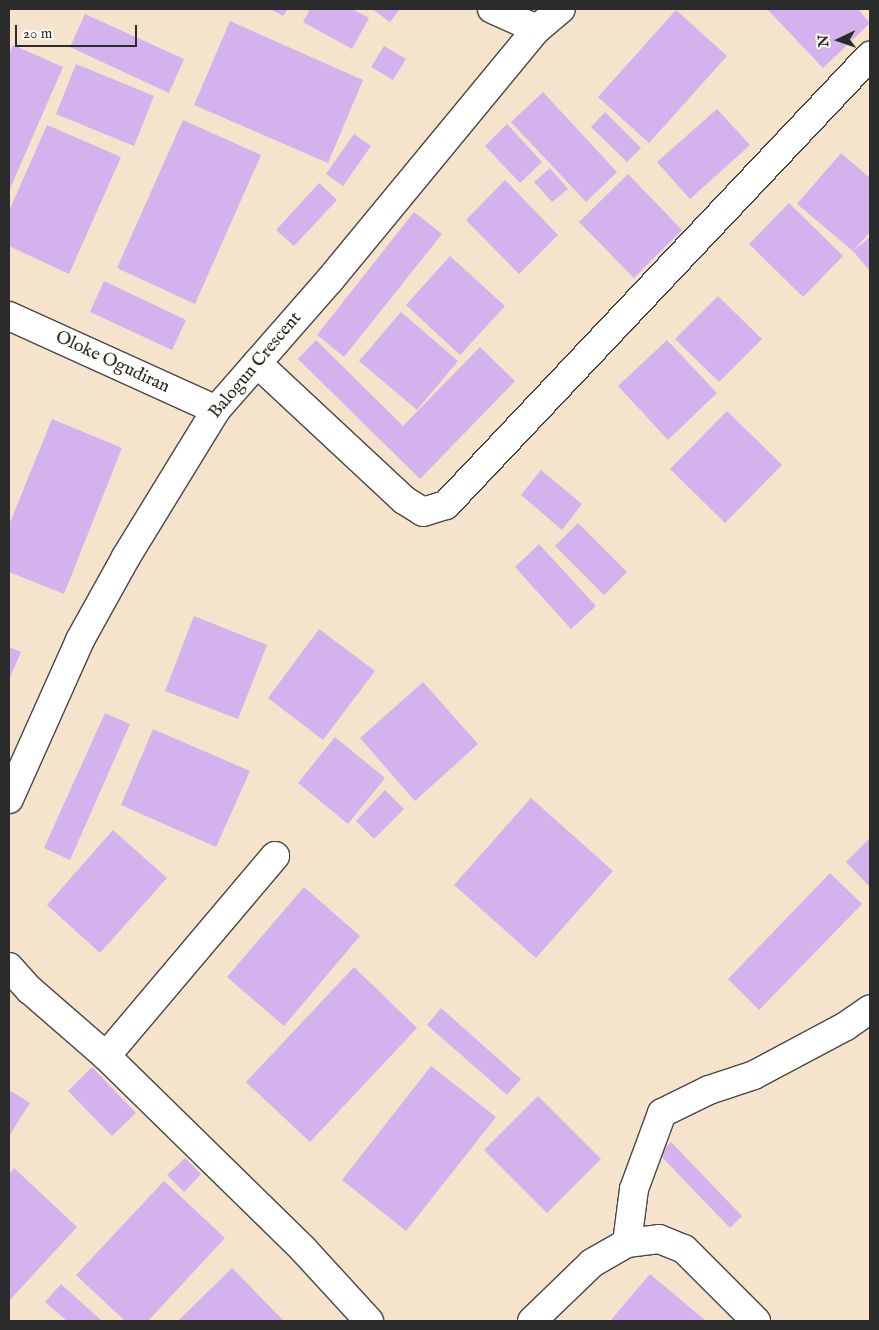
<!DOCTYPE html>
<style>
body{margin:0}
#map{position:relative;width:879px;height:1330px;overflow:hidden;background:#f6e3cc;font-family:"IM FELL English",serif}
div>[style]{position:absolute}
[style*='--x']{left:calc(var(--x)*1px);top:calc(var(--y)*1px);width:calc(var(--w)*1px);rotate:calc(var(--a)*1deg)}
.building>*{inset:0;background:#d4b2ed}
.roads{filter:drop-shadow(1px 0 #494743) drop-shadow(-1px 0 #494743) drop-shadow(0 1px #494743) drop-shadow(0 -1px #494743)}
.minor>*{height:28px;margin:-14px;padding:0 14px;transform-origin:14px;border-radius:14px;background:#fff}
span{translate:-50% -50%;white-space:nowrap;text-align:center;line-height:1.15;-webkit-text-stroke:4px #fdfcf7;paint-order:stroke}
.street-label{font-size:18px;color:#2b2b2b}
.frame{position:absolute;inset:0;border:10px solid #2b2b2b;pointer-events:none}
.north{position:absolute;left:814px;top:15px;width:50px;height:50px;-webkit-text-stroke:4px #fdfcf7;paint-order:stroke;rotate:267deg;font-size:14px;font-weight:700;line-height:20px;text-align:center;color:#2b2b2b}
.north::after{content:'';display:block;margin:auto;width:18px;height:22px;background:#2b2b2b;clip-path:polygon(50% 0,100% 100%,50% 72%,0 100%)}
.scale{position:absolute;left:15px;top:25px;width:122px;height:22px;box-sizing:border-box;border:2px solid #2b2b2b;border-top:0;padding-left:6px;font-size:15px;line-height:18px;white-space:nowrap;color:#2b2b2b;-webkit-text-stroke:4px #fdfcf7;paint-order:stroke}
</style>
<div id="map">
<div class="building">
<i style="clip-path:polygon(270px 9px,288px 9px,283px 16px)"></i>
<i style="clip-path:polygon(310px 9px,352px 9px,369px 18px,352px 49px,303px 22px)"></i>
<i style="clip-path:polygon(372px 9px,400px 9px,390px 22px)"></i>
<i style="clip-path:polygon(767px 9px,858px 9px,870px 23px,823px 68px)"></i>
<i style="clip-path:polygon(676px 10px,727px 56px,649px 143px,598px 97px)"></i>
<i style="clip-path:polygon(85px 14px,184px 59px,169px 93px,70px 47px)"></i>
<i style="clip-path:polygon(230px 21px,363px 80px,328px 163px,194px 105px)"></i>
<i style="clip-path:polygon(13px 45px,63px 67px,9px 191px,9px 55px)"></i>
<i style="clip-path:polygon(384px 46px,406px 59px,393px 80px,371px 67px)"></i>
<i style="clip-path:polygon(76px 64px,154px 96px,134px 146px,56px 114px)"></i>
<i style="clip-path:polygon(543px 92px,617px 172px,586px 202px,511px 122px)"></i>
<i style="clip-path:polygon(717px 109px,750px 145px,690px 199px,657px 162px)"></i>
<i style="clip-path:polygon(605px 112px,641px 148px,627px 162px,591px 127px)"></i>
<i style="clip-path:polygon(183px 120px,261px 155px,195px 304px,117px 268px)"></i>
<i style="clip-path:polygon(507px 124px,542px 162px,520px 183px,485px 146px)"></i>
<i style="clip-path:polygon(47px 125px,121px 157px,69px 274px,9px 246px,9px 211px)"></i>
<i style="clip-path:polygon(354px 134px,371px 146px,343px 186px,326px 174px)"></i>
<i style="clip-path:polygon(841px 153px,870px 178px,870px 232px,853px 251px,870px 237px,870px 271px,853px 251px,797px 204px)"></i>
<i style="clip-path:polygon(550px 168px,568px 189px,552px 202px,534px 182px)"></i>
<i style="clip-path:polygon(628px 174px,682px 230px,634px 278px,579px 222px)"></i>
<i style="clip-path:polygon(505px 180px,558px 235px,519px 274px,466px 220px)"></i>
<i style="clip-path:polygon(319px 183px,337px 200px,294px 246px,276px 230px)"></i>
<i style="clip-path:polygon(789px 203px,843px 256px,803px 297px,749px 244px)"></i>
<i style="clip-path:polygon(414px 212px,442px 234px,344px 357px,317px 335px)"></i>
<i style="clip-path:polygon(450px 256px,505px 306px,460px 355px,406px 305px)"></i>
<i style="clip-path:polygon(104px 281px,186px 320px,172px 350px,90px 312px)"></i>
<i style="clip-path:polygon(718px 296px,762px 339px,719px 382px,675px 339px)"></i>
<i style="clip-path:polygon(401px 312px,458px 361px,417px 410px,359px 361px)"></i>
<i style="clip-path:polygon(316px 340px,403px 426px,480px 347px,515px 381px,420px 479px,298px 359px)"></i>
<i style="clip-path:polygon(667px 340px,717px 393px,668px 440px,618px 386px)"></i>
<i style="clip-path:polygon(727px 411px,782px 465px,725px 523px,670px 469px)"></i>
<i style="clip-path:polygon(52px 419px,122px 448px,64px 594px,9px 572px,9px 525px)"></i>
<i style="clip-path:polygon(541px 470px,582px 504px,562px 530px,521px 495px)"></i>
<i style="clip-path:polygon(578px 523px,627px 572px,604px 595px,555px 546px)"></i>
<i style="clip-path:polygon(539px 544px,596px 606px,571px 629px,515px 567px)"></i>
<i style="clip-path:polygon(194px 616px,267px 645px,238px 719px,165px 691px)"></i>
<i style="clip-path:polygon(319px 629px,375px 671px,323px 740px,268px 698px)"></i>
<i style="clip-path:polygon(9px 647px,21px 652px,9px 680px)"></i>
<i style="clip-path:polygon(423px 682px,478px 744px,415px 801px,360px 738px)"></i>
<i style="clip-path:polygon(105px 713px,130px 724px,70px 860px,44px 848px)"></i>
<i style="clip-path:polygon(153px 729px,250px 771px,216px 847px,121px 805px)"></i>
<i style="clip-path:polygon(335px 737px,385px 778px,348px 824px,298px 783px)"></i>
<i style="clip-path:polygon(385px 790px,404px 809px,374px 839px,356px 821px)"></i>
<i style="clip-path:polygon(531px 798px,613px 871px,536px 958px,454px 885px)"></i>
<i style="clip-path:polygon(113px 830px,167px 878px,100px 953px,47px 905px)"></i>
<i style="clip-path:polygon(870px 838px,870px 887px,846px 862px)"></i>
<i style="clip-path:polygon(830px 873px,862px 904px,759px 1010px,728px 979px)"></i>
<i style="clip-path:polygon(304px 887px,360px 936px,284px 1026px,227px 977px)"></i>
<i style="clip-path:polygon(354px 967px,417px 1028px,310px 1142px,246px 1082px)"></i>
<i style="clip-path:polygon(441px 1008px,521px 1079px,507px 1095px,427px 1025px)"></i>
<i style="clip-path:polygon(431px 1066px,496px 1117px,406px 1231px,342px 1180px)"></i>
<i style="clip-path:polygon(92px 1067px,136px 1113px,112px 1136px,68px 1091px)"></i>
<i style="clip-path:polygon(9px 1090px,30px 1103px,9px 1136px)"></i>
<i style="clip-path:polygon(538px 1096px,601px 1159px,547px 1213px,484px 1150px)"></i>
<i style="clip-path:polygon(671px 1142px,742px 1216px,730px 1228px,659px 1154px)"></i>
<i style="clip-path:polygon(185px 1158px,201px 1174px,184px 1192px,167px 1175px)"></i>
<i style="clip-path:polygon(14px 1168px,77px 1227px,9px 1301px,9px 1174px)"></i>
<i style="clip-path:polygon(164px 1181px,225px 1238px,148px 1321px,125px 1321px,76px 1275px)"></i>
<i style="clip-path:polygon(232px 1268px,284px 1321px,178px 1321px)"></i>
<i style="clip-path:polygon(650px 1274px,706px 1321px,610px 1321px)"></i>
<i style="clip-path:polygon(61px 1284px,102px 1321px,67px 1321px,45px 1302px)"></i>
</div>
<div class="roads">
<div class="minor">
<i style="--x:492;--y:9;--w:49;--a:24"></i>
<i style="--x:9;--y:316;--w:227;--a:24.4"></i>
<i style="--x:257;--y:363;--w:201;--a:43"></i>
<i style="--x:404;--y:500;--w:22;--a:32"></i>
<i style="--x:423;--y:512;--w:24;--a:-17"></i>
<i style="--x:446;--y:505;--w:618;--a:-46.64"></i>
<i style="--x:9;--y:799;--w:174;--a:-65.9"></i>
<i style="--x:80;--y:640;--w:95;--a:-61"></i>
<i style="--x:126;--y:557;--w:172;--a:-58.5"></i>
<i style="--x:216;--y:410;--w:171;--a:-48.8"></i>
<i style="--x:329;--y:281;--w:327;--a:-50.5"></i>
<i style="--x:537;--y:29;--w:31;--a:-40"></i>
<i style="--x:9;--y:967;--w:31;--a:48"></i>
<i style="--x:30;--y:990;--w:101;--a:41"></i>
<i style="--x:106;--y:1056;--w:277;--a:44.4"></i>
<i style="--x:304;--y:1250;--w:96;--a:47.5"></i>
<i style="--x:106;--y:1056;--w:262;--a:-49.8"></i>
<i style="--x:627;--y:1243;--w:54;--a:-82.6"></i>
<i style="--x:634;--y:1189;--w:81;--a:-69.8"></i>
<i style="--x:662;--y:1113;--w:52;--a:-26.1"></i>
<i style="--x:709;--y:1090;--w:47;--a:-18.4"></i>
<i style="--x:754;--y:1075;--w:104;--a:-28"></i>
<i style="--x:846;--y:1026;--w:29;--a:-35"></i>
<i style="--x:532;--y:1321;--w:83;--a:-44"></i>
<i style="--x:592;--y:1263;--w:40;--a:-29.7"></i>
<i style="--x:627;--y:1243;--w:32;--a:-7"></i>
<i style="--x:659;--y:1239;--w:27;--a:22"></i>
<i style="--x:684;--y:1249;--w:102;--a:45"></i>
</div>
</div>
<div class="street-label">
<span style="left:112px;top:363px;rotate:25deg">Oloke Ogudiran</span>
<span style="left:256px;top:366px;rotate:-50deg">Balogun Crescent</span>
</div>
<div class="frame"></div>
<div class="north">N</div>
<div class="scale">20 m</div>
</div>
